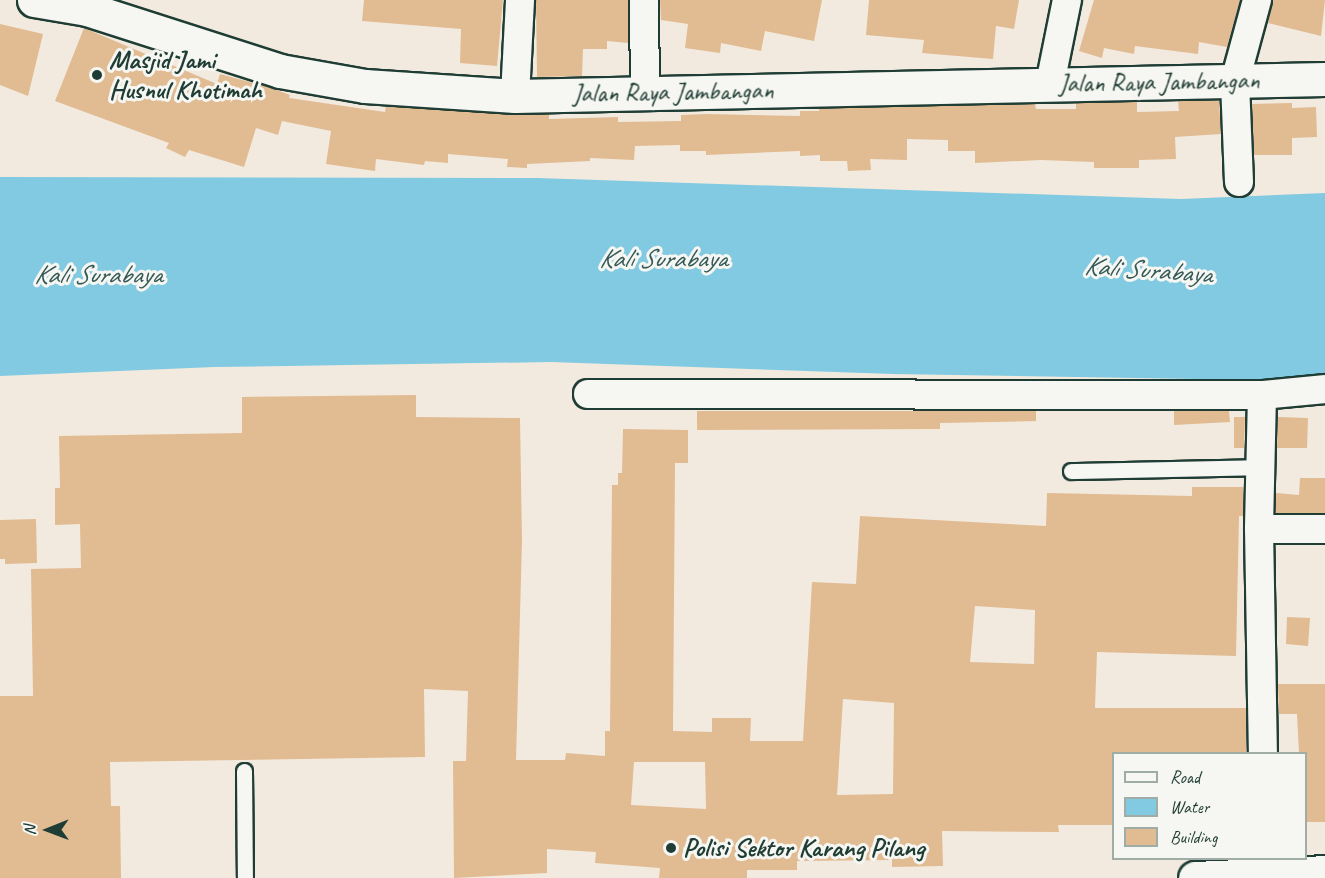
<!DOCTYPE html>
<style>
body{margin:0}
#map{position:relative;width:1325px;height:878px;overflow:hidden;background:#f2eadf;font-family:Caveat,sans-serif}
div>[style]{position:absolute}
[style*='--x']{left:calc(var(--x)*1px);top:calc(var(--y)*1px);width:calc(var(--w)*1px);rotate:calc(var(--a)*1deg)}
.water>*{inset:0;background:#81cae1}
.building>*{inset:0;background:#e1bb92}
.roads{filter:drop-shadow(2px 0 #1f3d34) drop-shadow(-2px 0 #1f3d34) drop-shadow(0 2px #1f3d34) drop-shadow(0 -2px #1f3d34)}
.service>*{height:15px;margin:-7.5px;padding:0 7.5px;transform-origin:7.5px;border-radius:7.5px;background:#f6f6f2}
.minor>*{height:28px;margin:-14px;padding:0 14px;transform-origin:14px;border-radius:14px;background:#f6f6f2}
.secondary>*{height:33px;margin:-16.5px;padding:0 16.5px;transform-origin:16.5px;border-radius:16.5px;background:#f6f6f2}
.primary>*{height:33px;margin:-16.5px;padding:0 16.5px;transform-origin:16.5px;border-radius:16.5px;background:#f6f6f2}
.dots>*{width:16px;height:16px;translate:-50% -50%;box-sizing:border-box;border:3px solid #f6f6f2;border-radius:50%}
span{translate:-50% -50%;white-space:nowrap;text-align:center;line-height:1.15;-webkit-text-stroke:6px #f6f6f2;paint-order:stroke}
.poi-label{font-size:26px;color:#1f3d34;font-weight:700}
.left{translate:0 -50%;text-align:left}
.street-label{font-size:26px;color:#1f3d34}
.water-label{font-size:27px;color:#335957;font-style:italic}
.legend{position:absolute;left:1112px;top:752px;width:195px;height:108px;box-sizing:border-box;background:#f6f6f2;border:2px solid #a0aca6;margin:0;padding:8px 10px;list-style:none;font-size:18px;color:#1f3d34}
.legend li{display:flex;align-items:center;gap:12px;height:30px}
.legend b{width:30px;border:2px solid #a0aca6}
.north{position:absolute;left:18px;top:800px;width:60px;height:60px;-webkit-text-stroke:4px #f6f6f2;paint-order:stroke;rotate:269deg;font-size:16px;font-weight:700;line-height:24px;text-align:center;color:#1f3d34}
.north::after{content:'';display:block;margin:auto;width:21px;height:27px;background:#1f3d34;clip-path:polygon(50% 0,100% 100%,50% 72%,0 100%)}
</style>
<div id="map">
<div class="water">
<i style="clip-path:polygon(0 177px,537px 178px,1181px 199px,1325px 193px,1325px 381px,893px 374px,551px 362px,214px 367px,0 376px)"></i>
</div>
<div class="building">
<i style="clip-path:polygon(364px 0,503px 0,497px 66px,460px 63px,461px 29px,362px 21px)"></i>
<i style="clip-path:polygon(536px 0,628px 0,628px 43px,607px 41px,607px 49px,583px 49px,582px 76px,537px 77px)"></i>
<i style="clip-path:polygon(660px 0,822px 0,814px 41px,765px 31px,761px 51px,721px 43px,720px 53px,685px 48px,688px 24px,661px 20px)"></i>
<i style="clip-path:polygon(869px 0,1019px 0,1014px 29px,996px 26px,993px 59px,922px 53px,924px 40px,866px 35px)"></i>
<i style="clip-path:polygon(1094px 0,1240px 0,1227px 47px,1199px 42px,1198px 54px,1135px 46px,1134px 54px,1104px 48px,1102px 58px,1079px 51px)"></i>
<i style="clip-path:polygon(1273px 0,1325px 0,1321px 36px,1268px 23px)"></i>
<i style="clip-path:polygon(0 24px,43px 34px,28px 96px,0 85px)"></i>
<i style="clip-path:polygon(84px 28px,217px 84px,220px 74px,268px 87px,290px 95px,289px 98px,385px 112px,386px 106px,549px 114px,549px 119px,618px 117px,618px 122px,681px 121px,681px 115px,706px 114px,800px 116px,800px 111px,819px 111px,819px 108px,1035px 104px,1036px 109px,1076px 109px,1076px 103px,1108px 102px,1137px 102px,1137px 112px,1179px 111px,1178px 101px,1219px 100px,1221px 134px,1175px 137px,1176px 159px,1139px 160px,1139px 168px,1094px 168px,1094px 162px,1041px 160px,975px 163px,975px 151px,948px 151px,948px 140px,907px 139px,907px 160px,870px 159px,871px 170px,848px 171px,847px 161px,820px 161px,820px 155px,800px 156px,800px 151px,706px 155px,706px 151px,680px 151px,680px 145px,635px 146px,634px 160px,590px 158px,590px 161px,527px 164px,527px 168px,507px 167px,508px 159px,448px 154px,448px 163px,425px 161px,424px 165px,376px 159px,375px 171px,326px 164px,331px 131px,282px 121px,278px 135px,256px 128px,244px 167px,189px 150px,185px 157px,166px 148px,169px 143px,55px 101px)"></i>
<i style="clip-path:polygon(1292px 103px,1292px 108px,1316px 107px,1317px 137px,1292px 138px,1292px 155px,1254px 155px,1252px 104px)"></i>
<i style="clip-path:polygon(evenodd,416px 395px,416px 417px,520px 418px,522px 541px,516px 760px,565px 760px,566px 753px,605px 756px,605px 731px,610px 731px,612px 485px,618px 485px,618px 473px,622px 473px,623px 429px,688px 430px,688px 463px,675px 463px,673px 731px,712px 732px,712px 718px,751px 718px,750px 741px,803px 741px,812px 582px,856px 584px,860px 516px,1046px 526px,1047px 493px,1192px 496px,1192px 487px,1243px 487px,1243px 516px,1239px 516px,1236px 656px,1097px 652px,1095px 708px,1246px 708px,1246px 753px,1112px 753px,1113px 825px,1058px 825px,1059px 832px,942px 831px,943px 866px,892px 867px,892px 860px,797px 861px,797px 870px,747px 870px,747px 878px,659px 878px,660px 868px,595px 863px,596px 852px,547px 849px,547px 873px,454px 878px,453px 761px,466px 761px,468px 691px,424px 689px,425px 757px,110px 762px,111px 806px,120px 806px,121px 878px,0 878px,0 696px,33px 696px,31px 569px,81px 568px,80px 524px,55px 525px,55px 488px,60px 488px,59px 436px,242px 433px,242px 397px,416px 395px,975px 606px,1035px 610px,1034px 664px,970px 662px,975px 606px,416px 395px,843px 699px,894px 703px,893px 794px,837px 795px,843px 699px,416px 395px,634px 762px,705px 762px,706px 809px,631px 805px,634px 762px)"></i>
<i style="clip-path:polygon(697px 411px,1036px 411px,1036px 421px,940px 423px,940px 429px,697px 430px)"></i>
<i style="clip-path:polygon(1174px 411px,1229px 411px,1230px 422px,1174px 425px)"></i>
<i style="clip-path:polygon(1234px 417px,1245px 417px,1244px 448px,1234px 448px)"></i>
<i style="clip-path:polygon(1278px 417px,1308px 418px,1307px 448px,1277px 448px)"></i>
<i style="clip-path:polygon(1300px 478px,1325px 478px,1325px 513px,1276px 513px,1276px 493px,1299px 495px)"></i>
<i style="clip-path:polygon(36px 519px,37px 563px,5px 564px,5px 559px,0 559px,0 520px)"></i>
<i style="clip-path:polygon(1287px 617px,1310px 618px,1308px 646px,1286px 644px)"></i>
<i style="clip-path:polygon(1278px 684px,1325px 684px,1325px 822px,1305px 822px,1305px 753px,1299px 753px,1297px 714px,1279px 714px)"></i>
</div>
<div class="roads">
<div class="service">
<i style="--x:1071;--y:471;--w:189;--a:-1.2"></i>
<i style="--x:244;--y:771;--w:107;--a:89.5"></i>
</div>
<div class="minor">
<i style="--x:644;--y:0;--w:93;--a:89.4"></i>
<i style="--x:1050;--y:84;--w:86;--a:-78.6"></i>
<i style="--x:515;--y:96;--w:96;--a:-87"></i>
<i style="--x:1239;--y:182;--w:101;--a:-92.3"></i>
<i style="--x:1235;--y:81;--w:84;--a:-74.8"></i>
<i style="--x:588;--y:394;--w:674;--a:0.09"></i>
<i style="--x:1262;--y:395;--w:134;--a:91.3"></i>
<i style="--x:1259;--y:529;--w:225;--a:89"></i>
<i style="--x:1262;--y:395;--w:63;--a:-5.4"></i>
<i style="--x:1259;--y:529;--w:66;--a:0"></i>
</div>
<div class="secondary">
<i style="--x:34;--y:0;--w:54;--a:9.6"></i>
<i style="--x:87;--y:9;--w:203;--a:17.8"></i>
<i style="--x:280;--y:71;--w:86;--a:10"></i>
<i style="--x:365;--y:86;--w:150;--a:3.8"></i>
<i style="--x:515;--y:96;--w:810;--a:-1.2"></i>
</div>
<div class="primary">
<i style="--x:1195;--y:878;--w:130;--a:-2.6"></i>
</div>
</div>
<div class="dots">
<i style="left:97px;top:75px;background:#1f3d34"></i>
<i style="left:671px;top:848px;background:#1f3d34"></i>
</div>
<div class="poi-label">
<span class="left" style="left:109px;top:75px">Masjid Jami<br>Husnul Khotimah</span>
<span class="left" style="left:683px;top:848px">Polisi Sektor Karang Pilang</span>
</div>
<div class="street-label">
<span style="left:1159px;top:82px;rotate:-1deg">Jalan Raya Jambangan</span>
<span style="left:673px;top:92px;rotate:-1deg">Jalan Raya Jambangan</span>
</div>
<div class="water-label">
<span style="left:663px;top:259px">Kali Surabaya</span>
<span style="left:1148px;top:270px;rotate:4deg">Kali Surabaya</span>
<span style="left:98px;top:275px">Kali Surabaya</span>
</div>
<ul class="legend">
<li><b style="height:8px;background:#f6f6f2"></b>Road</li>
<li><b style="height:16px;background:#81cae1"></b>Water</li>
<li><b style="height:16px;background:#e1bb92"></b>Building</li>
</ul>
<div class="north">N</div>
</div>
